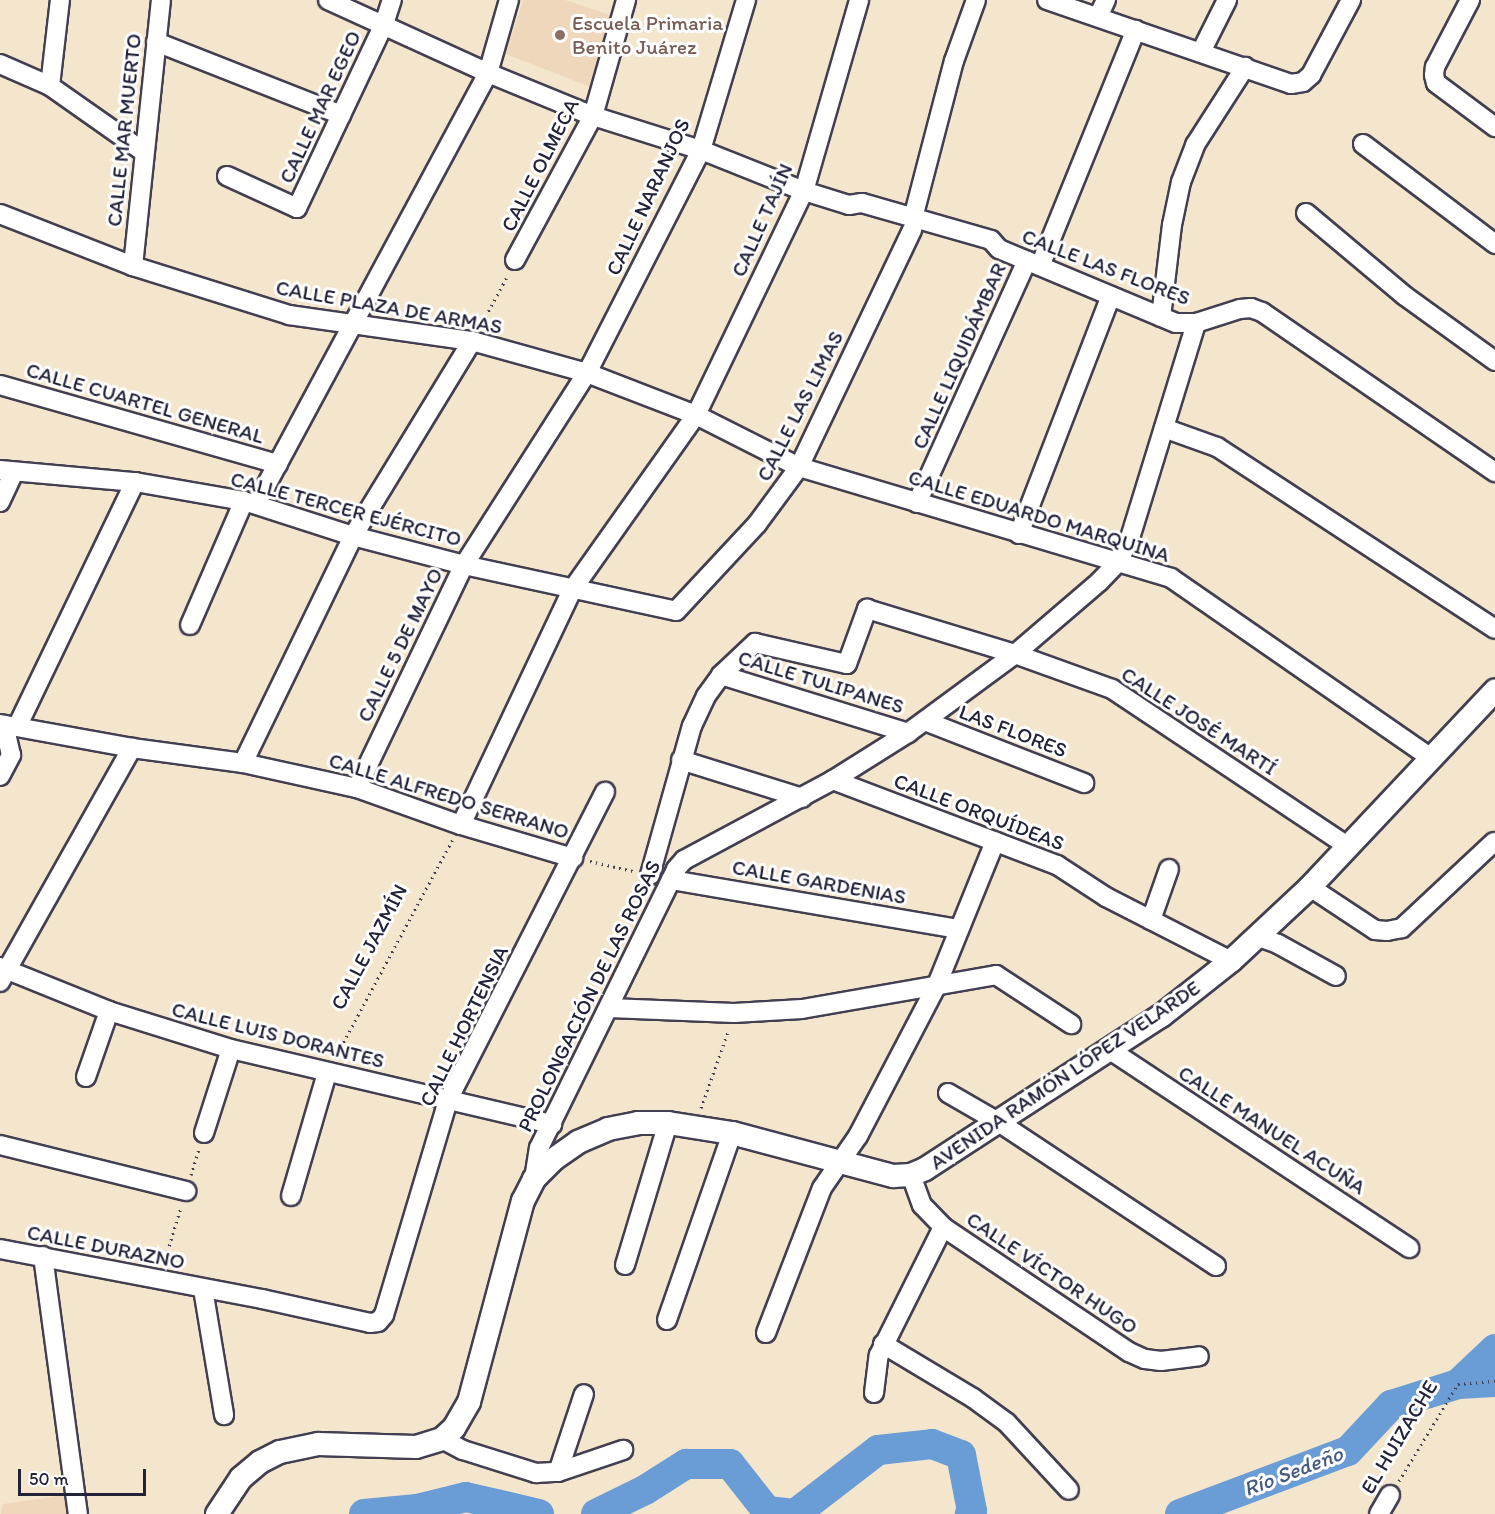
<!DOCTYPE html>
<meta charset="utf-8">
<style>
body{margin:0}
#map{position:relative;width:1495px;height:1514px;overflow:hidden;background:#f4e6cd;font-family:Itim,sans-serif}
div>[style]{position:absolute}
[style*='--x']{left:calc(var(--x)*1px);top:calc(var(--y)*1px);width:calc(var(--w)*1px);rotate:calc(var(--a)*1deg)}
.built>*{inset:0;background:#eed7bb}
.river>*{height:30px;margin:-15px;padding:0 15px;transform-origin:15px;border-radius:15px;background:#6a9cd5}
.path>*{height:3px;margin-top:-1.5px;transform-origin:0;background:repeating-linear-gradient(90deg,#423f51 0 1.5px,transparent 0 6px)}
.roads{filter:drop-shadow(2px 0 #423f51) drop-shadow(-2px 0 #423f51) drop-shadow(0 2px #423f51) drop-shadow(0 -2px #423f51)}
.minor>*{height:18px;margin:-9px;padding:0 9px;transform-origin:9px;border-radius:9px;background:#fff}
.major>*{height:22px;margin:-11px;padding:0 11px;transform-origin:11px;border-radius:11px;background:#fff}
.dots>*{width:16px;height:16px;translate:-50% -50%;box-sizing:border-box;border:3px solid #fff;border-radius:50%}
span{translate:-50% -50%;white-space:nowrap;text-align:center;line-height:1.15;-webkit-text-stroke:6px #fff;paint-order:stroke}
.education-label{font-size:21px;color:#785e54}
.left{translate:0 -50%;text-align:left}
.street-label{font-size:21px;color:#22223b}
.water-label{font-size:22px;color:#425980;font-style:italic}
.scale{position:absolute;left:18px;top:1469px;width:128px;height:27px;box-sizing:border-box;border:3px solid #22223b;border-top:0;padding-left:8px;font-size:18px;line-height:21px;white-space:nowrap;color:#22223b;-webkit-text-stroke:4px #fff;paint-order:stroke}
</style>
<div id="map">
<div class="built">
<i style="clip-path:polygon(523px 0,565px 0,613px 16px,593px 88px,506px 54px)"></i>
<i style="clip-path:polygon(73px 1494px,71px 1514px,1px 1514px,3px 1504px)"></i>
</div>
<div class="river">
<i style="--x:1458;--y:1384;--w:51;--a:-43.4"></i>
<i style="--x:364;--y:1514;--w:53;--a:-5.4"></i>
<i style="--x:417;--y:1509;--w:50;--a:-13.8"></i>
<i style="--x:466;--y:1497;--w:75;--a:13.1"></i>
<i style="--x:596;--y:1514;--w:55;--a:-26.1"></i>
<i style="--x:645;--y:1490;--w:49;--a:-32.4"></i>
<i style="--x:686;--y:1464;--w:44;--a:0"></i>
<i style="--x:730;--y:1464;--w:60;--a:51.8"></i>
<i style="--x:767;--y:1511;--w:28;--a:6"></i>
<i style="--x:795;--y:1514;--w:105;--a:-37.6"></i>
<i style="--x:878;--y:1450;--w:54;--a:-6.3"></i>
<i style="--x:932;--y:1444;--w:31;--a:21"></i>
<i style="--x:961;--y:1455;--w:57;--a:78.9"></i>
<i style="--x:972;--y:1511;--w:4;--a:124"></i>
<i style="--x:1180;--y:1514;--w:179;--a:-20.6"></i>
<i style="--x:1348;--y:1451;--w:63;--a:-46.9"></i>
<i style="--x:1391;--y:1405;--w:70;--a:-17.4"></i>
<i style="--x:1458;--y:1384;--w:37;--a:-3"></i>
</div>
<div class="path">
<i style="--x:480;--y:327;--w:59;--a:-61.7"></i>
<i style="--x:590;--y:861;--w:44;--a:13.1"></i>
<i style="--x:335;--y:1058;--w:249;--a:-61.7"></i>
<i style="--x:701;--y:1108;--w:84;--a:-70.5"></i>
<i style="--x:191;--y:1175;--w:27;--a:-73"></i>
<i style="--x:164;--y:1263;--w:59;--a:-73.1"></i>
<i style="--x:1399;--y:1481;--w:114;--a:-58.7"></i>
<i style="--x:1458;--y:1384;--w:37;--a:-5"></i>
</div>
<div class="roads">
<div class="minor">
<i style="--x:328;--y:0;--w:176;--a:24.5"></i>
<i style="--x:488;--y:73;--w:113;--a:22.3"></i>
<i style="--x:593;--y:116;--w:113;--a:17.5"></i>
<i style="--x:701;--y:150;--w:111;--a:21.7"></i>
<i style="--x:804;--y:191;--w:47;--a:17.3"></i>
<i style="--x:849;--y:205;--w:13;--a:-9"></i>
<i style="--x:862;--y:203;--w:134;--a:16"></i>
<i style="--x:991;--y:240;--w:12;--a:48"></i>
<i style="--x:999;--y:249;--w:192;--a:22.7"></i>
<i style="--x:1176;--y:323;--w:20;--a:0"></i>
<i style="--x:1196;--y:323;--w:46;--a:-17.7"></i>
<i style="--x:1240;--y:309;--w:11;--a:-5"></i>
<i style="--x:1251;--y:308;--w:12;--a:20"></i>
<i style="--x:1262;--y:312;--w:283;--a:34.5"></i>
<i style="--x:1047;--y:0;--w:258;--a:19"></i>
<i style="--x:1291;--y:84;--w:12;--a:-9"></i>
<i style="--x:1303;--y:82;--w:11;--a:-41"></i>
<i style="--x:1311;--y:75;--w:85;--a:-61.9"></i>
<i style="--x:1470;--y:0;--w:76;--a:117.6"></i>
<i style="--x:1435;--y:67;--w:8;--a:97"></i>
<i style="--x:1434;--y:75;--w:8;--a:76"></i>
<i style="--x:1436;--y:83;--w:74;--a:36.7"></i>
<i style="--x:1098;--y:17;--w:19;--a:-65"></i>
<i style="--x:156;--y:42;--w:199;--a:21.5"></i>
<i style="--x:1201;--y:52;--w:58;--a:-63.4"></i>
<i style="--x:0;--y:64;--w:55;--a:23.7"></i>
<i style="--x:50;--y:86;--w:115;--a:35.1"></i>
<i style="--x:50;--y:86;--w:87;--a:-83.4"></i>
<i style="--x:1363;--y:144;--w:166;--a:37.1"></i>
<i style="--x:227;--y:176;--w:77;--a:24.6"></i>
<i style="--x:297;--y:208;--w:204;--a:-64.7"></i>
<i style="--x:384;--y:24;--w:25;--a:-72"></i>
<i style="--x:1306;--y:213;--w:129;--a:40"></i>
<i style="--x:1405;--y:296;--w:111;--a:35.8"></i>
<i style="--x:0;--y:214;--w:143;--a:21.4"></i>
<i style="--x:133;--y:266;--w:164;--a:17.4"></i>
<i style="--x:289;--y:315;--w:185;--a:8.1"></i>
<i style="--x:472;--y:341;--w:119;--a:15.5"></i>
<i style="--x:587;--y:373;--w:117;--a:21.1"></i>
<i style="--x:696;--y:415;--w:115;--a:26.8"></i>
<i style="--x:799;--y:467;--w:388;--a:16.6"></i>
<i style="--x:1171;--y:578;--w:316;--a:34.7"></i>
<i style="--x:913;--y:218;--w:162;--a:-75.4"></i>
<i style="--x:954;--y:61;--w:65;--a:-70.2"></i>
<i style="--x:515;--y:260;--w:164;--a:-61.6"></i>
<i style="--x:593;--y:116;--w:121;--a:-74.1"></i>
<i style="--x:133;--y:266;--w:267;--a:-84"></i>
<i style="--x:1040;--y:266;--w:255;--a:-67.9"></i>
<i style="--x:1161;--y:317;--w:93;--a:-83.2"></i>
<i style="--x:1172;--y:225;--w:44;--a:-78.2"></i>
<i style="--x:1181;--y:182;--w:40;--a:-69"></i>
<i style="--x:1195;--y:145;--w:93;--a:-57.3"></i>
<i style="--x:0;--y:385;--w:289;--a:15.9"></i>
<i style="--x:1164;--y:428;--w:56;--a:19.7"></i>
<i style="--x:1217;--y:447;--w:332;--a:33.2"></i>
<i style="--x:0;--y:470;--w:136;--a:5.1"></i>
<i style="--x:135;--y:482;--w:111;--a:9.9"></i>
<i style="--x:244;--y:501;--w:114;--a:17.8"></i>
<i style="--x:353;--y:536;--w:115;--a:14.6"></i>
<i style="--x:464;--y:565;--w:217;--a:12.2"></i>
<i style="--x:676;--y:611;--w:119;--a:-47"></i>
<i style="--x:757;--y:524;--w:71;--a:-53.6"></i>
<i style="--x:799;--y:467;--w:263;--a:-64.5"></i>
<i style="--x:0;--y:502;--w:33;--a:-65"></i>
<i style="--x:917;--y:503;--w:266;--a:-65.6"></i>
<i style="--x:256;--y:504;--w:489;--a:-61.7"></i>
<i style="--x:488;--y:73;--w:76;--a:-74"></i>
<i style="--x:1019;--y:534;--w:255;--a:-68.9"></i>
<i style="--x:190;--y:625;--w:135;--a:-66.5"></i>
<i style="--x:721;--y:675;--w:196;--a:17.2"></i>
<i style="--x:925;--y:721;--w:171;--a:21.3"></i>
<i style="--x:0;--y:724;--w:134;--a:10.3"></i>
<i style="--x:132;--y:748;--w:112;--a:7.7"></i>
<i style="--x:243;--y:763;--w:117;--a:12.4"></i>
<i style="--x:357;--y:788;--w:110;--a:19.6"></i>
<i style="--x:461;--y:825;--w:117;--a:16.4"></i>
<i style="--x:17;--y:727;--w:272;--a:-64.3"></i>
<i style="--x:681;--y:760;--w:127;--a:17.4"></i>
<i style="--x:243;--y:763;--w:252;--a:-64.1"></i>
<i style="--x:353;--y:536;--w:228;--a:-58.6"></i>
<i style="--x:0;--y:776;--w:24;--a:-62"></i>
<i style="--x:11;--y:755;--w:31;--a:-103"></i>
<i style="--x:833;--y:780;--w:240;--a:20.8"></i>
<i style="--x:1057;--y:865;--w:59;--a:33.1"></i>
<i style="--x:1106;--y:897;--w:140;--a:27.1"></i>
<i style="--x:357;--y:788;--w:247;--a:-64.4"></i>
<i style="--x:464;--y:565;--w:228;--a:-57.4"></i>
<i style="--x:587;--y:373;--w:250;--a:-62.9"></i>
<i style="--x:701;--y:150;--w:157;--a:-73.3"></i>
<i style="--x:461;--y:825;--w:260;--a:-64.7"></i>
<i style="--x:572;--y:590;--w:214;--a:-54.7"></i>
<i style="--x:696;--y:415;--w:249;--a:-64.3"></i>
<i style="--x:804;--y:191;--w:199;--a:-73.9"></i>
<i style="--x:650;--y:875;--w:155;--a:-74.3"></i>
<i style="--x:692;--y:726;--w:33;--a:-65"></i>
<i style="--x:706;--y:696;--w:26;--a:-54"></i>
<i style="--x:721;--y:675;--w:47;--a:-43.3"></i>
<i style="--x:755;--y:643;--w:94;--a:12.9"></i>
<i style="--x:847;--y:664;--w:59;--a:-70"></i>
<i style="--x:867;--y:609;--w:155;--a:16.9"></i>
<i style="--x:1015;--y:654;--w:103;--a:19.8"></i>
<i style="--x:1112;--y:689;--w:285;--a:33.7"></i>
<i style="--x:671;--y:880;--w:292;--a:9.7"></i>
<i style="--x:1310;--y:887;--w:78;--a:33.5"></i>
<i style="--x:1375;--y:930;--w:12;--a:5"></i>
<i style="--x:1387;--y:931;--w:15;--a:-11"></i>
<i style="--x:1402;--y:928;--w:126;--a:-43.1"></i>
<i style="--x:1151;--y:920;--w:54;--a:-70.6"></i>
<i style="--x:1259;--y:937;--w:20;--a:20"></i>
<i style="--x:1278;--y:944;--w:66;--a:28.9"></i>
<i style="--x:0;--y:967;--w:118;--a:22"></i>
<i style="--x:109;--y:1011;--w:128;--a:17.3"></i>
<i style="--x:231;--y:1049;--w:330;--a:13.2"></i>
<i style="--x:0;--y:982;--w:269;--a:-60.6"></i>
<i style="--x:609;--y:1008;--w:125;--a:2.3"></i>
<i style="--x:734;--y:1013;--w:68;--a:-3.4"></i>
<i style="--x:802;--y:1009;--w:197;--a:-9.9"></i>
<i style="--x:996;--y:975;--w:90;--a:33.2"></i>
<i style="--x:1110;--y:1050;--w:359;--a:33.5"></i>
<i style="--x:86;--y:1077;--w:70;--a:-70.8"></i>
<i style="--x:948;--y:1093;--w:60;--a:30"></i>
<i style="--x:1000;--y:1123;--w:259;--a:33.5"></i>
<i style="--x:204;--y:1133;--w:88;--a:-72.2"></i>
<i style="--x:0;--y:1145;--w:192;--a:13.9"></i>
<i style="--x:911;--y:1175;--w:32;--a:70"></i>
<i style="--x:922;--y:1205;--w:30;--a:46"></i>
<i style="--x:943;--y:1227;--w:224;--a:33.9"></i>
<i style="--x:1129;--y:1352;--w:17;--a:24"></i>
<i style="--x:1145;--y:1359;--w:16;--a:7"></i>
<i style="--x:1161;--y:1361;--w:38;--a:-7"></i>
<i style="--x:534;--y:1179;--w:31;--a:-81"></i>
<i style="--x:539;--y:1148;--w:311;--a:-63.8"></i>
<i style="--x:676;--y:869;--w:12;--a:-48"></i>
<i style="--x:684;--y:860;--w:169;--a:-28.2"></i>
<i style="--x:833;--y:780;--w:89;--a:-32.1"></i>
<i style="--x:908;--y:733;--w:133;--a:-36.4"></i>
<i style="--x:1015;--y:654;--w:111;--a:-40.6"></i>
<i style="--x:1099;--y:582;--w:28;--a:-46"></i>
<i style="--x:1118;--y:562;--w:27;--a:-63"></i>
<i style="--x:1130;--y:538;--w:225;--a:-72.9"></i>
<i style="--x:291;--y:1196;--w:128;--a:-73.7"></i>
<i style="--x:0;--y:1249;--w:267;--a:10.8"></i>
<i style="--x:262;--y:1299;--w:111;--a:12.5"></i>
<i style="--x:370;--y:1323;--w:8;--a:-7"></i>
<i style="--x:378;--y:1322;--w:9;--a:-49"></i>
<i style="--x:384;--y:1315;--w:224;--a:-73.4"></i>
<i style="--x:448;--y:1100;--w:346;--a:-63"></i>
<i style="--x:43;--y:1256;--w:260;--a:82.3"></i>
<i style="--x:625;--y:1265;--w:148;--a:-73.2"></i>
<i style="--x:203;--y:1289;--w:128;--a:80.5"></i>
<i style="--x:667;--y:1320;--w:198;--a:-70.8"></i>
<i style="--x:766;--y:1333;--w:155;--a:-68.9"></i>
<i style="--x:822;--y:1188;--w:63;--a:-55.3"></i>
<i style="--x:858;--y:1136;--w:168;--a:-62.4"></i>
<i style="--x:936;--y:987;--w:157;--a:-67.9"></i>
<i style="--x:883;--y:1344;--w:105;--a:31"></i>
<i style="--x:973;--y:1398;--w:42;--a:36.3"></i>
<i style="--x:1007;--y:1423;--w:91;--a:47.2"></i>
<i style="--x:874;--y:1393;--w:38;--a:-83"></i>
<i style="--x:879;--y:1355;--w:143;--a:-63.4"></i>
<i style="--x:442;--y:1439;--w:24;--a:28"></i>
<i style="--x:463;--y:1450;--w:77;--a:17.5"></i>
<i style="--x:536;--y:1473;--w:22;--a:-3"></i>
<i style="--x:558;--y:1472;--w:69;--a:-18.7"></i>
<i style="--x:558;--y:1472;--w:82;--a:-71.6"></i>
<i style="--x:1379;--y:1514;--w:22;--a:-60"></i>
</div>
<div class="major">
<i style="--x:217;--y:1514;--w:43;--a:-56.3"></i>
<i style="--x:241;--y:1478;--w:25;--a:-40"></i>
<i style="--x:260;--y:1462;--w:22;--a:-27"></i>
<i style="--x:280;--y:1452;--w:39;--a:-12"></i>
<i style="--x:318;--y:1444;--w:98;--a:1.8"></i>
<i style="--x:416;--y:1447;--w:27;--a:-17"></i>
<i style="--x:442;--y:1439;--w:16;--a:-43"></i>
<i style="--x:454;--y:1428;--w:30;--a:-60"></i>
<i style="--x:469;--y:1402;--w:208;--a:-75"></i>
<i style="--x:523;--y:1201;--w:25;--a:-63"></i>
<i style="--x:534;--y:1179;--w:28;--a:-45"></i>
<i style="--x:554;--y:1159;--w:29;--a:-35"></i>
<i style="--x:578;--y:1142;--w:33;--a:-23"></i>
<i style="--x:608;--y:1129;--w:31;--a:-11"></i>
<i style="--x:638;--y:1123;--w:30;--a:0"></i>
<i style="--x:668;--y:1123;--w:65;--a:8.9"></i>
<i style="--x:732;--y:1133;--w:167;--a:15"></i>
<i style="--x:893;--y:1176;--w:18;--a:-3"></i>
<i style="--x:911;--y:1175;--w:15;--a:-23"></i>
<i style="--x:925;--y:1169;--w:281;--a:-33"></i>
<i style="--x:1161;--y:1016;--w:89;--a:-38.2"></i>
<i style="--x:1231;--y:961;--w:108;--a:-43.1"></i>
<i style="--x:1310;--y:887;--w:270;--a:-46.7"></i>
</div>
</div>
<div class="dots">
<i style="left:560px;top:35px;background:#8d6e63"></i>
</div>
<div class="education-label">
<span class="left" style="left:572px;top:35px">Escuela Primaria<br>Benito Juárez</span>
</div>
<div class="street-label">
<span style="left:320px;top:107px;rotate:-65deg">CALLE MAR EGEO</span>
<span style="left:124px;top:130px;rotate:-84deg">CALLE MAR MUERTO</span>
<span style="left:540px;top:165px;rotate:-63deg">CALLE OLMECA</span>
<span style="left:648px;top:197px;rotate:-65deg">CALLE NARANJOS</span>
<span style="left:762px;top:220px;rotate:-66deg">CALLE TAJÍN</span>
<span style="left:1106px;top:267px;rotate:21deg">CALLE LAS FLORES</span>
<span style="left:389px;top:307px;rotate:10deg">CALLE PLAZA DE ARMAS</span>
<span style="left:959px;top:356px;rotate:-66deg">CALLE LIQUIDÁMBAR</span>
<span style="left:145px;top:403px;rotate:16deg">CALLE CUARTEL GENERAL</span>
<span style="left:800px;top:406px;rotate:-63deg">CALLE LAS LIMAS</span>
<span style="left:346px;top:509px;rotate:15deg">CALLE TERCER EJÉRCITO</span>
<span style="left:1039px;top:516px;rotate:17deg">CALLE EDUARDO MARQUINA</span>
<span style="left:400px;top:645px;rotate:-64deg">CALLE 5 DE MAYO</span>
<span style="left:821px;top:682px;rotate:17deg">CALLE TULIPANES</span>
<span style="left:1199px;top:721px;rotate:33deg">CALLE JOSÉ MARTÍ</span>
<span style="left:1013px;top:731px;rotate:21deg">LAS FLORES</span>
<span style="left:449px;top:796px;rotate:17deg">CALLE ALFREDO SERRANO</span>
<span style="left:979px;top:812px;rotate:21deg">CALLE ORQUÍDEAS</span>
<span style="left:819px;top:882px;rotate:10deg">CALLE GARDENIAS</span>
<span style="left:369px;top:947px;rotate:-62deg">CALLE JAZMÍN</span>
<span style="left:589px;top:996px;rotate:-64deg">PROLONGACIÓN DE LAS ROSAS</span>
<span style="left:464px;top:1026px;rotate:-64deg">CALLE HORTENSIA</span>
<span style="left:278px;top:1035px;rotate:14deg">CALLE LUIS DORANTES</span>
<span style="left:1065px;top:1075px;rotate:-34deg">AVENIDA RAMÓN LÓPEZ VELARDE</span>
<span style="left:1272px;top:1130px;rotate:33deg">CALLE MANUEL ACUÑA</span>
<span style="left:106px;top:1247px;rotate:11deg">CALLE DURAZNO</span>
<span style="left:1052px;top:1273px;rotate:34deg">CALLE VÍCTOR HUGO</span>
<span style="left:1399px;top:1437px;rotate:-59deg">EL HUIZACHE</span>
</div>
<div class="water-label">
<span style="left:1293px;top:1471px;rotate:-21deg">Río Sedeño</span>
</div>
<div class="scale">50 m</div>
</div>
